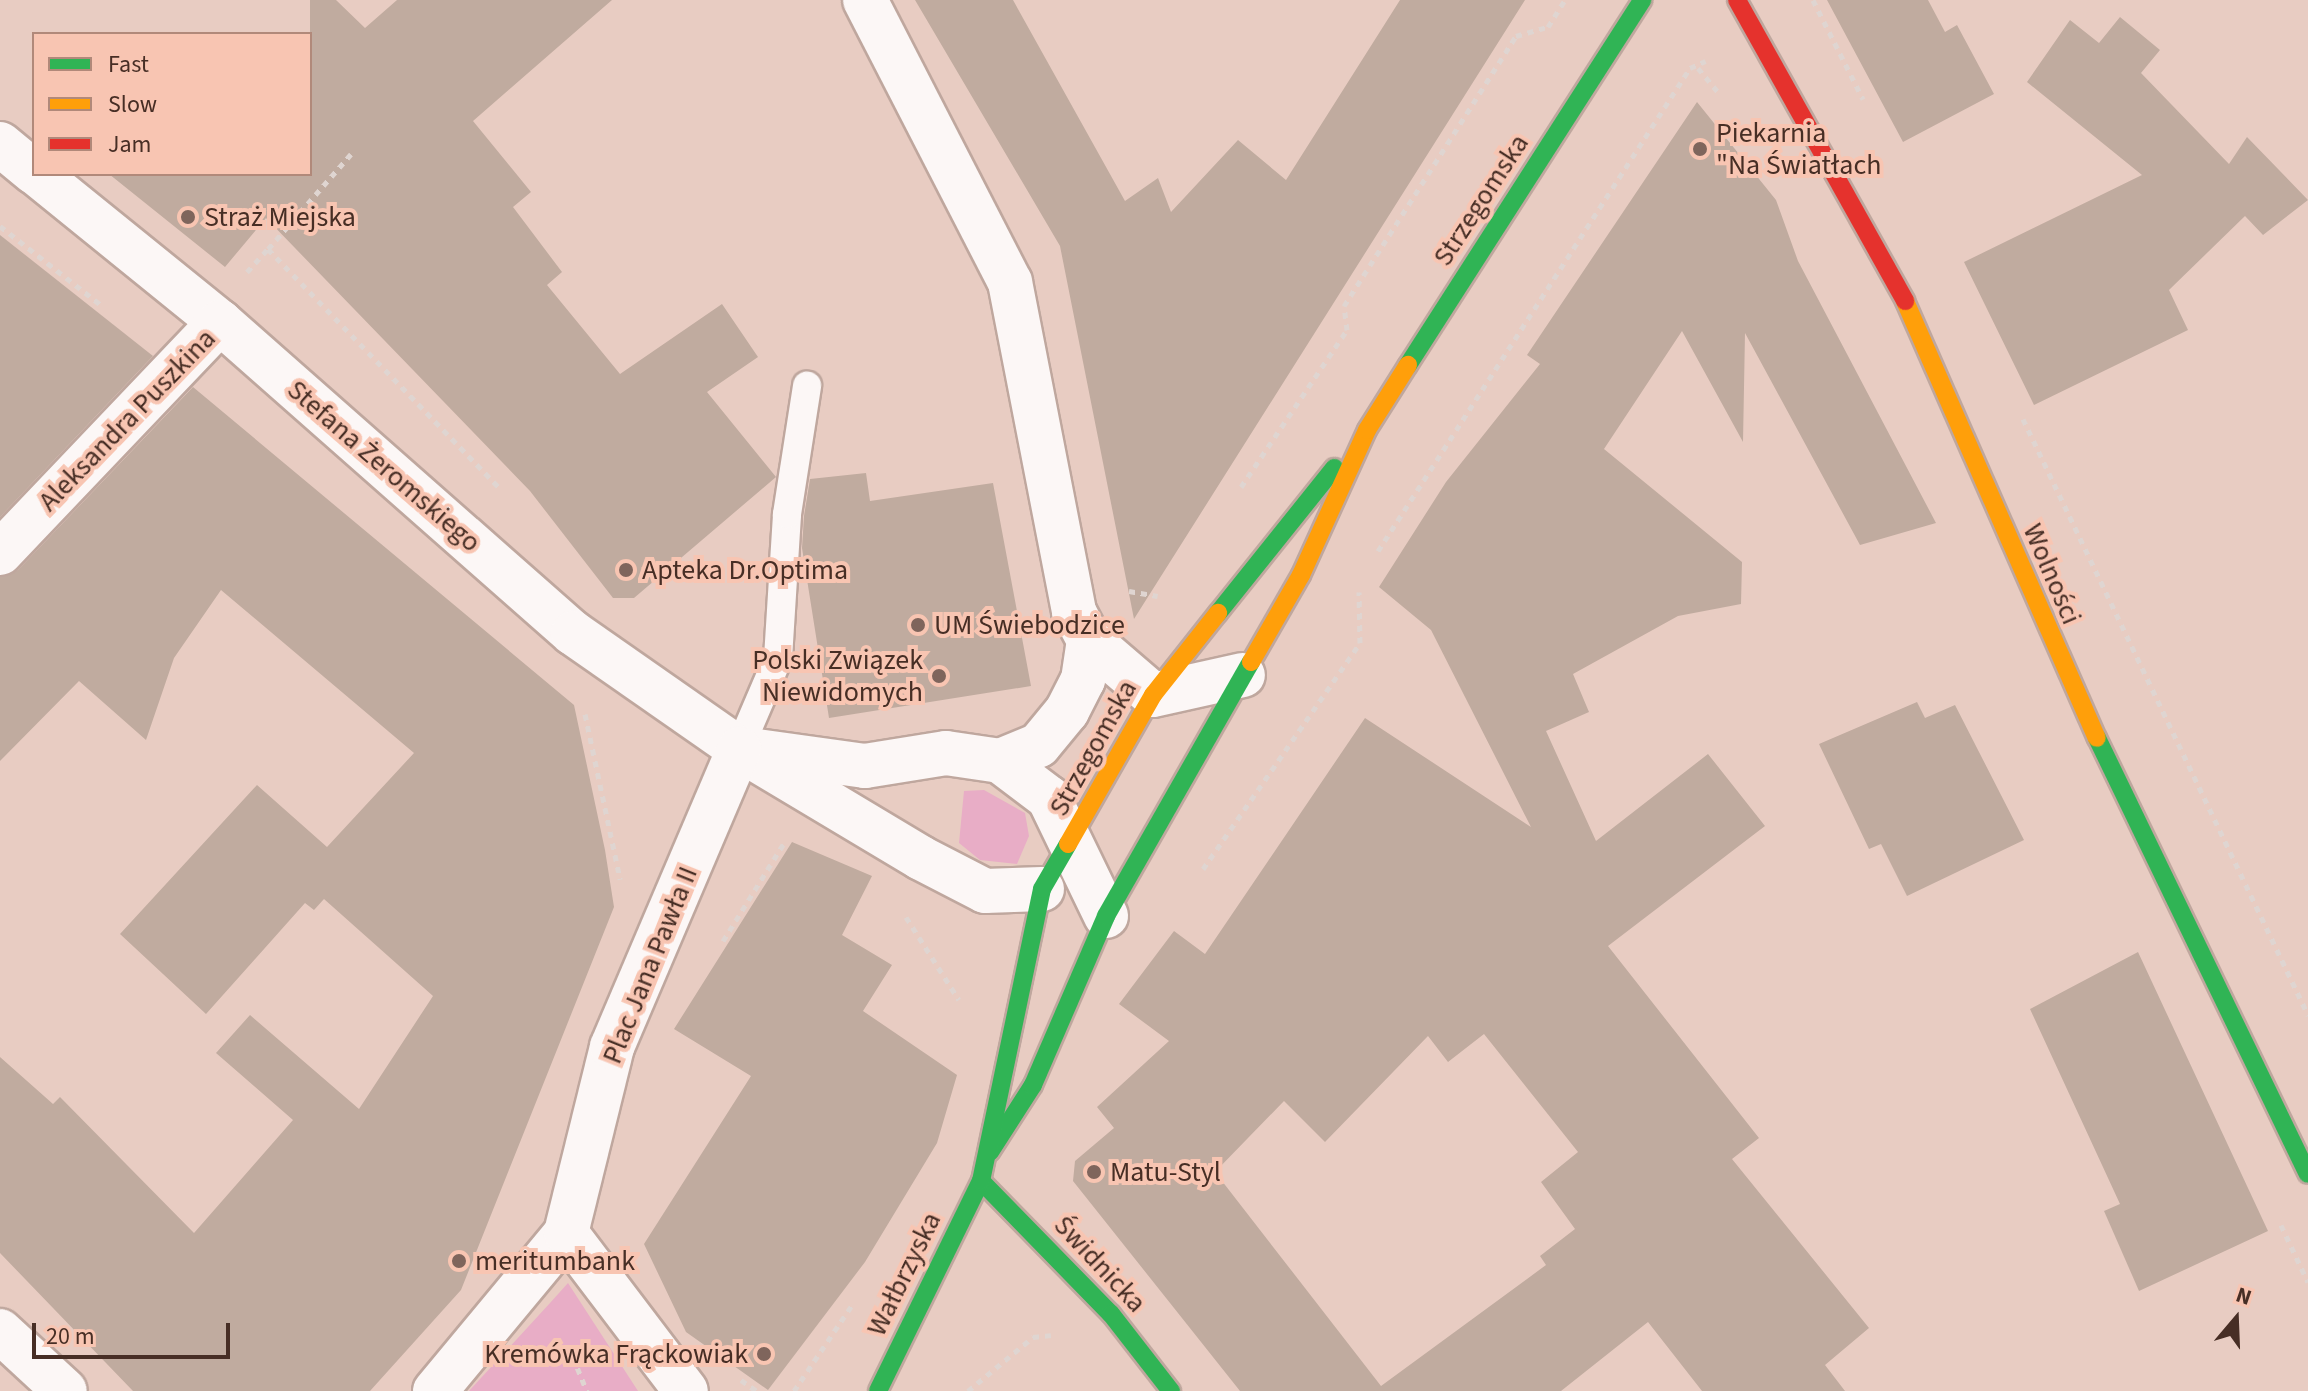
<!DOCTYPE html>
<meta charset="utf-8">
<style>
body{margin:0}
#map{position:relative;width:2308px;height:1391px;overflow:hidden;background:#e8ccc2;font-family:"Source Sans 3",sans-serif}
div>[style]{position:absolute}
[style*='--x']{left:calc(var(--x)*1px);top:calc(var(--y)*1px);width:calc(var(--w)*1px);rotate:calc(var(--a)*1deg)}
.green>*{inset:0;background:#e8adc6}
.building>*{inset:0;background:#c0ab9f}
.path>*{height:5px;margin-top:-2.5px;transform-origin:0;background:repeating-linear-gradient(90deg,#dfd5d1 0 6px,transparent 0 12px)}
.roads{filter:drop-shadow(2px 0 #bfa79e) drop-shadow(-2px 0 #bfa79e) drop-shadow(0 2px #bfa79e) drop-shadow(0 -2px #bfa79e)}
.lane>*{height:28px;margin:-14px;padding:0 14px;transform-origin:14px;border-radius:14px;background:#fcf7f6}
.street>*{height:44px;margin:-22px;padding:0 22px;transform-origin:22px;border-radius:22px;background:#fcf7f6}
.fast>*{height:18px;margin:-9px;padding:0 9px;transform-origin:9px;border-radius:9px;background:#30b455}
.slow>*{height:18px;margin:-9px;padding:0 9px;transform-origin:9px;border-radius:9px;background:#ff9f0a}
.jam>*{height:18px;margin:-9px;padding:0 9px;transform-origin:9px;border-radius:9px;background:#e5322d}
.dots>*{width:22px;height:22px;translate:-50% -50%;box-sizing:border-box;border:4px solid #f8c5b2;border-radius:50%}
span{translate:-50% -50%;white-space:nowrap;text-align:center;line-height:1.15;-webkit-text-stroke:8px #f8c5b2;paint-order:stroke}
.poi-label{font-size:28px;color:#472e25}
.left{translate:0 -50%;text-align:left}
.right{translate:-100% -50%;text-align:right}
.street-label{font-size:28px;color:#472e25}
.legend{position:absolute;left:32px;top:32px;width:280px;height:144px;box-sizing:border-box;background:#f8c5b2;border:2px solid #b1897a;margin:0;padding:10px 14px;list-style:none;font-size:24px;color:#472e25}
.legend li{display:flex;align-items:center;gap:16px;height:40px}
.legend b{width:40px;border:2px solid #b1897a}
.north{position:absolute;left:2196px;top:1279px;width:80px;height:80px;-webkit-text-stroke:6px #f8c5b2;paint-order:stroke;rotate:19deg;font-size:22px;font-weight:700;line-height:32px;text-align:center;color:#472e25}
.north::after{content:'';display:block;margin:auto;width:28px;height:36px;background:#472e25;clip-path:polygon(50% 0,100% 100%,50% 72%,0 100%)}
.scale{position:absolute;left:32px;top:1323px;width:198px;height:36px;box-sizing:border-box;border:4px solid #472e25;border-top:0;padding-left:10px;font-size:24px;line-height:28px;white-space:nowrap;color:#472e25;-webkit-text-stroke:6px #f8c5b2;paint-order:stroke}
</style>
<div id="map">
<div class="green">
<i style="clip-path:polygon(984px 790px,1025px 813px,1029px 836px,1017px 864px,980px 860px,959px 843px,964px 791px)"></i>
<i style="clip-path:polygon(568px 1283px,638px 1391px,469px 1391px,550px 1303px)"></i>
</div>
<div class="building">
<i style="clip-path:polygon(310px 0,336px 0,365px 28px,397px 0,612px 0,473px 121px,531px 192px,513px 207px,562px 272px,547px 285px,620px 374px,722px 304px,758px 357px,707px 392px,776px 477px,634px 598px,613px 598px,530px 491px,266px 218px,225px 267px,109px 174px,310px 174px)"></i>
<i style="clip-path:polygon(915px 0,1013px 0,1125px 201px,1158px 178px,1171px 212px,1238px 140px,1286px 180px,1400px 0,1525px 0,1134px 619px,1060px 246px)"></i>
<i style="clip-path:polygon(1827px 0,1928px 0,1945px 32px,1957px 25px,1994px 94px,1903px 142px)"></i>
<i style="clip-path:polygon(2120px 17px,2160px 50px,2141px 73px,2229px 164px,2247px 137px,2308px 200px,2263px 235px,2245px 216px,2169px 290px,2188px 330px,2034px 405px,1964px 262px,2142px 175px,2027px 82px,2070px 20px,2099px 43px)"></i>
<i style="clip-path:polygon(evenodd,1697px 102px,1776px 200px,1798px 261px,1936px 523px,1860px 545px,1745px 333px,1743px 442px,1682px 331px,1604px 449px,1742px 562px,1741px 604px,1678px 616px,1573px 674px,1589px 712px,1546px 731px,1596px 841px,1708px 754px,1765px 826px,1608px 946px,1759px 1138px,1732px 1159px,1869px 1328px,1825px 1365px,1845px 1391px,1702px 1391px,1648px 1322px,1561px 1391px,1240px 1391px,1073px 1181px,1075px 1161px,1114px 1128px,1097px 1107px,1169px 1041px,1119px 1004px,1174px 931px,1205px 954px,1365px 718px,1531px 827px,1431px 630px,1379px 587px,1446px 482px,1540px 364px,1527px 355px,1697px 102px,1484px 1034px,1578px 1152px,1541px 1182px,1575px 1229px,1540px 1256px,1546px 1265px,1381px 1386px,1215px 1172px,1284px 1101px,1325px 1142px,1428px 1036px,1448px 1062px,1484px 1034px)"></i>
<i style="clip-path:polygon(0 235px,153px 356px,0 517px)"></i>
<i style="clip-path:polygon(193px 387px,574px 705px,605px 850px,614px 907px,461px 1290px,370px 1391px,133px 1391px,0 1253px,0 1057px,53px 1104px,60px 1097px,194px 1233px,293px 1120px,216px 1053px,250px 1015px,359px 1109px,433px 996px,324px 899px,314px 910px,305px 903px,206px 1014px,120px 934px,257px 785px,327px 847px,414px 753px,221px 590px,174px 658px,146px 740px,79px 681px,0 761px,0 577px,18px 570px)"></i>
<i style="clip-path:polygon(866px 473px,870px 501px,993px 483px,1031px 686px,829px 718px,802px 548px,804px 516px,810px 479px)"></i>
<i style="clip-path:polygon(1917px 702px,1925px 718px,1955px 705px,2024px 840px,1907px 896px,1881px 844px,1869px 849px,1819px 744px)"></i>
<i style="clip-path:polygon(792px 842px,872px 876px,842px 935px,892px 965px,863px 1011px,957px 1075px,937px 1143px,865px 1262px,768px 1390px,686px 1332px,644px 1244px,751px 1076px,674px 1029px)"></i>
<i style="clip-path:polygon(2138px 952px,2268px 1231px,2139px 1291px,2104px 1211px,2120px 1204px,2030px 1009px)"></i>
</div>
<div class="path">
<i style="--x:1813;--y:0;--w:111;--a:63.2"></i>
<i style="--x:1698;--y:68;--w:33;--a:50"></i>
<i style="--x:351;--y:154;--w:126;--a:131.1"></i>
<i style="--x:268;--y:249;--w:332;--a:45.9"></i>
<i style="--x:0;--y:226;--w:127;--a:38"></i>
<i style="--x:247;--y:272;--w:31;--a:-48"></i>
<i style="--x:2023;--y:419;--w:661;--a:64.44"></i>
<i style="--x:1241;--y:487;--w:189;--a:-56"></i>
<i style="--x:1347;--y:330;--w:24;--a:-97"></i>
<i style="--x:1344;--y:306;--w:320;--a:-57.5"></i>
<i style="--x:1516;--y:36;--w:33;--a:-16"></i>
<i style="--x:1548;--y:27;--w:32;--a:-58"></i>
<i style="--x:1378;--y:551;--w:575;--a:-57.14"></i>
<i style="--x:1690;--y:68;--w:17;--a:-24"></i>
<i style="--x:1129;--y:591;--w:29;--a:10"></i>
<i style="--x:585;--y:714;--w:169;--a:78"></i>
<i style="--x:1203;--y:869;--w:275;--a:-55.2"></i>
<i style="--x:1360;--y:643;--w:51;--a:-91.1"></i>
<i style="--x:906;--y:917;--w:98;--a:57.4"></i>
<i style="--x:723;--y:941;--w:115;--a:-58.1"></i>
<i style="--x:2281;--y:1225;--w:63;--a:64.7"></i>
<i style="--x:582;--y:1346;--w:14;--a:129"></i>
<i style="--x:573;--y:1357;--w:37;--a:68"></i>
<i style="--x:741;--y:1380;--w:19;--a:35"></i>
<i style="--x:794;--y:1391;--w:107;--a:-56"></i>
<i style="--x:968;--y:1391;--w:85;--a:-39.7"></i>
<i style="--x:1033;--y:1337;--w:18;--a:-6"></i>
</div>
<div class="roads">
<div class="lane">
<i style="--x:739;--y:749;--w:99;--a:-66.8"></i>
<i style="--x:778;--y:658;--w:144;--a:-86.4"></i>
<i style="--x:787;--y:514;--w:130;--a:-81.1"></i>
</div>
<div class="street">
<i style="--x:865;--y:0;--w:317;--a:62.8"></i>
<i style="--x:1010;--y:282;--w:336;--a:79"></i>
<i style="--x:1074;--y:612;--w:32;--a:62"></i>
<i style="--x:1089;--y:640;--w:84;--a:40.7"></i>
<i style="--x:1153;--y:695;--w:92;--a:-12.5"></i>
<i style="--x:0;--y:144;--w:44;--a:39.5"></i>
<i style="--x:37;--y:174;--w:235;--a:39"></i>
<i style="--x:220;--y:322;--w:470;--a:41.4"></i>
<i style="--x:573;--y:633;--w:203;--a:34.9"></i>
<i style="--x:739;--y:749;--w:212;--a:30.9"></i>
<i style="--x:921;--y:858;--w:72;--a:27.3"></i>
<i style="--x:985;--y:891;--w:57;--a:-2"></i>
<i style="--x:0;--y:553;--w:319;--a:-46.4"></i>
<i style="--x:757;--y:751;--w:109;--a:7.9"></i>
<i style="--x:865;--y:766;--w:82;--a:-9.1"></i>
<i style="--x:946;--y:753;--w:55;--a:8.4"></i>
<i style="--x:1000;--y:761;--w:61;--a:37.1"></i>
<i style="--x:1049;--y:798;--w:131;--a:64.2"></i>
<i style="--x:1000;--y:761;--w:42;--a:-22.3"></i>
<i style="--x:1039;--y:745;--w:44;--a:-50.5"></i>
<i style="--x:1067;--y:711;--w:35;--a:-63"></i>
<i style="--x:1083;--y:680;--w:40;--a:-81.5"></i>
<i style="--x:566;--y:1233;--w:198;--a:52.8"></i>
<i style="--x:0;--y:1331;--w:88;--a:42.7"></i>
<i style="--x:435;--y:1391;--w:205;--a:-50.3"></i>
<i style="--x:566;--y:1233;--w:192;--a:-76.1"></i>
<i style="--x:612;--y:1047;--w:324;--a:-66.9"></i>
</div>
<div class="fast">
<i style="--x:1408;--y:365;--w:434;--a:-57.3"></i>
<i style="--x:1218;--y:613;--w:186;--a:-51.3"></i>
<i style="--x:2097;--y:738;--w:484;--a:64.2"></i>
<i style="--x:990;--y:1152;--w:80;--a:-57.3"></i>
<i style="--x:1033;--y:1085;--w:184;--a:-66.6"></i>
<i style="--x:1106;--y:916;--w:292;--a:-60.3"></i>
<i style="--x:981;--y:1181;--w:186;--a:45.7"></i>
<i style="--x:1111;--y:1314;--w:98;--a:52.1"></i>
<i style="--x:878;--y:1391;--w:234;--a:-63.9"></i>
<i style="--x:981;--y:1181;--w:298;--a:-78.2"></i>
<i style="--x:1042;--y:889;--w:52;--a:-60"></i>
</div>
<div class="slow">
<i style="--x:1905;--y:301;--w:477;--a:66.3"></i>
<i style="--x:1251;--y:662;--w:100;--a:-60.1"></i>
<i style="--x:1301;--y:575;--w:159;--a:-65.5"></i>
<i style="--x:1367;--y:430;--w:77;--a:-57.8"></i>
<i style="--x:1068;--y:844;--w:172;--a:-60.3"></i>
<i style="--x:1153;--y:695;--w:105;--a:-51.6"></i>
</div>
<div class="jam">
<i style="--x:1737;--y:0;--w:345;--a:60.8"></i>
</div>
</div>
<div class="dots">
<i style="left:1700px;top:149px;background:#7f655c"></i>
<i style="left:188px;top:217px;background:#7f655c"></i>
<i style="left:626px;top:570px;background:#7f655c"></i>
<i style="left:918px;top:625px;background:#7f655c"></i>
<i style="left:939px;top:676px;background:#7f655c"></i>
<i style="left:1094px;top:1172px;background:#7f655c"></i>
<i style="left:459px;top:1261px;background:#7f655c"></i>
<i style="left:764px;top:1354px;background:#7f655c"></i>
</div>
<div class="poi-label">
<span class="left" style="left:1716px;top:149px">Piekarnia<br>"Na Światłach</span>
<span class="left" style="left:204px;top:217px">Straż Miejska</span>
<span class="left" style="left:642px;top:570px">Apteka Dr.Optima</span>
<span class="left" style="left:934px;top:625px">UM Świebodzice</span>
<span class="right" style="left:923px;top:676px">Polski Związek<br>Niewidomych</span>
<span class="left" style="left:1110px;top:1172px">Matu-Styl</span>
<span class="left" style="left:475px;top:1261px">meritumbank</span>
<span class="right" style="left:748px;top:1354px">Kremówka Frąckowiak</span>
</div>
<div class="street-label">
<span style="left:1481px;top:200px;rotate:-57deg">Strzegomska</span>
<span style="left:127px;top:420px;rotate:-46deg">Aleksandra Puszkina</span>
<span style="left:384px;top:466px;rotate:41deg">Stefana Żeromskiego</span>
<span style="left:2052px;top:574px;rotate:67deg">Wolności</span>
<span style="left:1093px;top:748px;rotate:-61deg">Strzegomska</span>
<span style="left:650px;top:965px;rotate:-68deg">Plac Jana Pawła II</span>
<span style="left:1100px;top:1264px;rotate:47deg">Świdnicka</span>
<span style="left:904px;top:1274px;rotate:-64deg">Wałbrzyska</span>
</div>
<ul class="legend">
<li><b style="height:10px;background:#30b455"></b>Fast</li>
<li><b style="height:10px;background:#ff9f0a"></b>Slow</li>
<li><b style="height:10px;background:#e5322d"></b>Jam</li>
</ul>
<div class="north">N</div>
<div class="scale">20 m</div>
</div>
